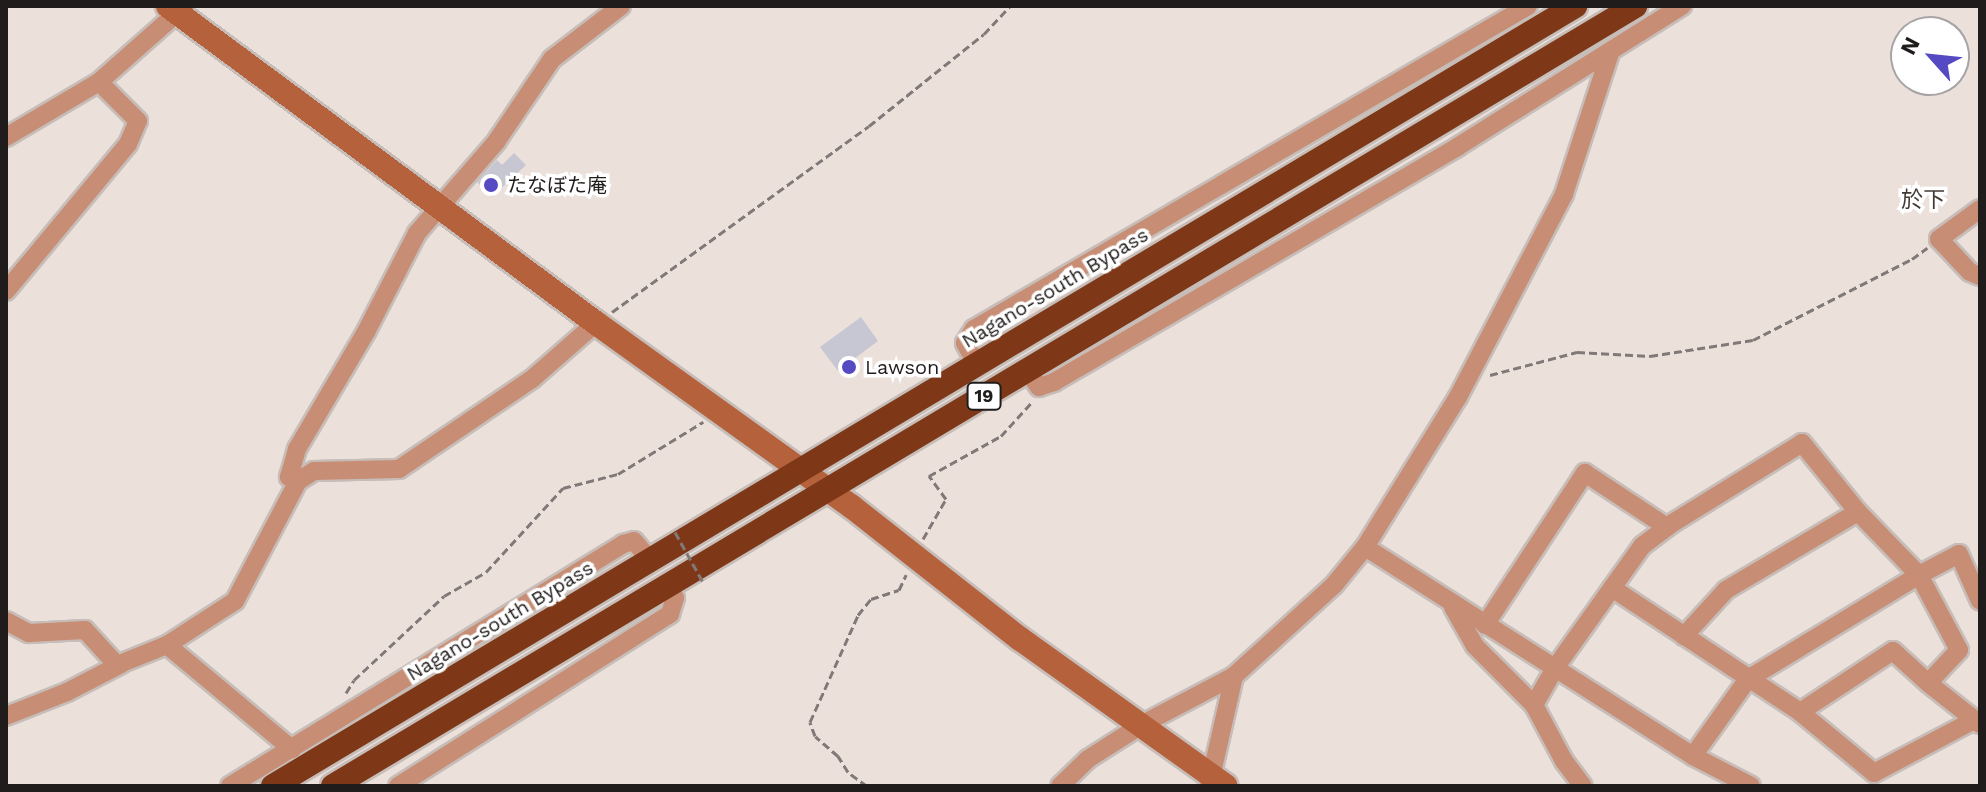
<!DOCTYPE html>
<meta charset="utf-8">
<style>
body{margin:0}
#map{position:relative;width:1986px;height:792px;overflow:hidden;background:#ece0db;font-family:"Work Sans","Noto Sans JP",sans-serif}
div>[style]{position:absolute}
[style*='--x']{left:calc(var(--x)*1px);top:calc(var(--y)*1px);width:calc(var(--w)*1px);rotate:calc(var(--a)*1deg)}
.building>*{inset:0;background:#c6c7d2}
.path>*{height:3px;margin-top:-1.5px;transform-origin:0;background:repeating-linear-gradient(90deg,#817977 0 8px,transparent 0 12px)}
.roads{filter:drop-shadow(2px 0 #c7bdb8) drop-shadow(-2px 0 #c7bdb8) drop-shadow(0 2px #c7bdb8) drop-shadow(0 -2px #c7bdb8)}
.street>*{height:18px;margin:-9px;padding:0 9px;transform-origin:9px;border-radius:9px;background:#c88d75}
.secondary>*{height:24px;margin:-12px;padding:0 12px;transform-origin:12px;border-radius:12px;background:#b5613c}
.highway>*{height:24px;margin:-12px;padding:0 12px;transform-origin:12px;border-radius:12px;background:#7e3817}
.path-bridge>*{height:3px;margin-top:-1.5px;transform-origin:0;background:repeating-linear-gradient(90deg,#817977 0 8px,transparent 0 12px)}
.dots>*{width:22px;height:22px;translate:-50% -50%;box-sizing:border-box;border:4px solid #fff;border-radius:50%}
span{translate:-50% -50%;white-space:nowrap;text-align:center;line-height:1.15;-webkit-text-stroke:7px #fff;paint-order:stroke}
.shield-label span{padding:2px 6px;background:#fff;border:2px solid;border-radius:6px;-webkit-text-stroke-width:0}
.shield-label{font-size:18px;color:#201c1b;font-weight:700}
.poi-label{font-size:20px;color:#201c1b}
.left{translate:0 -50%;text-align:left}
.street-label{font-size:20px;color:#201c1b}
.neighbourhood-label{font-size:22px;color:#423935}
.frame{position:absolute;inset:0;border:8px solid #201c1b;pointer-events:none}
.north{position:absolute;left:1890px;top:16px;width:80px;height:80px;box-sizing:border-box;background:#fff;border:2px solid #a6a4a4;border-radius:50%;rotate:297deg;font-size:22px;font-weight:700;line-height:32px;text-align:center;color:#201c1b}
.north::after{content:'';display:block;margin:auto;width:28px;height:36px;background:#554ac1;clip-path:polygon(50% 0,100% 100%,50% 72%,0 100%)}
</style>
<div id="map">
<div class="building">
<i style="clip-path:polygon(514px 153px,526px 165px,492px 197px,477px 182px,497px 160px,502px 165px)"></i>
<i style="clip-path:polygon(861px 317px,878px 341px,838px 371px,820px 347px)"></i>
</div>
<div class="path">
<i style="--x:612;--y:312;--w:317;--a:-35.9"></i>
<i style="--x:869;--y:126;--w:147;--a:-38.7"></i>
<i style="--x:984;--y:34;--w:38;--a:-47"></i>
<i style="--x:1490;--y:375;--w:90;--a:-14.8"></i>
<i style="--x:1577;--y:352;--w:73;--a:3.1"></i>
<i style="--x:1650;--y:356;--w:104;--a:-8.8"></i>
<i style="--x:1753;--y:340;--w:178;--a:-27"></i>
<i style="--x:1912;--y:259;--w:19;--a:-36"></i>
<i style="--x:923;--y:539;--w:46;--a:-60.1"></i>
<i style="--x:946;--y:499;--w:29;--a:-126"></i>
<i style="--x:929;--y:476;--w:82;--a:-29.1"></i>
<i style="--x:1001;--y:436;--w:47;--a:-47.6"></i>
<i style="--x:346;--y:693;--w:15;--a:-58"></i>
<i style="--x:354;--y:680;--w:123;--a:-43"></i>
<i style="--x:444;--y:596;--w:48;--a:-29.7"></i>
<i style="--x:486;--y:572;--w:114;--a:-47.5"></i>
<i style="--x:563;--y:488;--w:57;--a:-14.3"></i>
<i style="--x:618;--y:474;--w:100;--a:-31.5"></i>
<i style="--x:867;--y:786;--w:24;--a:-144"></i>
<i style="--x:848;--y:772;--w:19;--a:-122"></i>
<i style="--x:838;--y:756;--w:30;--a:-139"></i>
<i style="--x:815;--y:736;--w:15;--a:-110"></i>
<i style="--x:810;--y:722;--w:117;--a:-65.8"></i>
<i style="--x:858;--y:615;--w:21;--a:-51"></i>
<i style="--x:871;--y:599;--w:29;--a:-18"></i>
<i style="--x:899;--y:590;--w:17;--a:-65"></i>
</div>
<div class="roads">
<div class="street">
<i style="--x:6;--y:137;--w:108;--a:-30.6"></i>
<i style="--x:99;--y:82;--w:115;--a:-41.5"></i>
<i style="--x:1980;--y:209;--w:51;--a:143.8"></i>
<i style="--x:1939;--y:239;--w:45;--a:46.8"></i>
<i style="--x:1970;--y:272;--w:11;--a:22"></i>
<i style="--x:6;--y:291;--w:191;--a:-50.3"></i>
<i style="--x:128;--y:144;--w:25;--a:-67"></i>
<i style="--x:138;--y:121;--w:55;--a:-135"></i>
<i style="--x:976;--y:363;--w:23;--a:-119"></i>
<i style="--x:965;--y:343;--w:17;--a:-57"></i>
<i style="--x:974;--y:329;--w:641;--a:-30.24"></i>
<i style="--x:1027;--y:370;--w:21;--a:55"></i>
<i style="--x:1039;--y:387;--w:16;--a:-18"></i>
<i style="--x:1054;--y:382;--w:467;--a:-30.2"></i>
<i style="--x:1457;--y:147;--w:266;--a:-32.1"></i>
<i style="--x:298;--y:481;--w:10;--a:-156"></i>
<i style="--x:289;--y:477;--w:29;--a:-74"></i>
<i style="--x:297;--y:449;--w:138;--a:-59.5"></i>
<i style="--x:367;--y:330;--w:109;--a:-62.7"></i>
<i style="--x:417;--y:233;--w:121;--a:-49"></i>
<i style="--x:496;--y:142;--w:100;--a:-56"></i>
<i style="--x:552;--y:59;--w:87;--a:-37.5"></i>
<i style="--x:1365;--y:547;--w:389;--a:32.5"></i>
<i style="--x:1693;--y:756;--w:65;--a:27.3"></i>
<i style="--x:1612;--y:588;--w:225;--a:33.4"></i>
<i style="--x:1800;--y:712;--w:96;--a:39.5"></i>
<i style="--x:1874;--y:773;--w:113;--a:-27.9"></i>
<i style="--x:1453;--y:607;--w:45;--a:60.6"></i>
<i style="--x:1475;--y:646;--w:83;--a:45"></i>
<i style="--x:1534;--y:705;--w:64;--a:61.8"></i>
<i style="--x:1564;--y:761;--w:31;--a:53"></i>
<i style="--x:6;--y:621;--w:26;--a:28"></i>
<i style="--x:29;--y:633;--w:56;--a:-3.1"></i>
<i style="--x:85;--y:630;--w:47;--a:47.6"></i>
<i style="--x:117;--y:665;--w:54;--a:-21.8"></i>
<i style="--x:167;--y:645;--w:81;--a:-32.9"></i>
<i style="--x:235;--y:601;--w:136;--a:-62.3"></i>
<i style="--x:298;--y:481;--w:19;--a:-32"></i>
<i style="--x:314;--y:471;--w:85;--a:-1.3"></i>
<i style="--x:399;--y:469;--w:161;--a:-34.1"></i>
<i style="--x:532;--y:379;--w:85;--a:-41.2"></i>
<i style="--x:1485;--y:625;--w:182;--a:-56.7"></i>
<i style="--x:1585;--y:473;--w:98;--a:33.4"></i>
<i style="--x:1684;--y:636;--w:62;--a:-47.6"></i>
<i style="--x:1726;--y:590;--w:153;--a:-30.6"></i>
<i style="--x:167;--y:645;--w:163;--a:39.8"></i>
<i style="--x:1534;--y:705;--w:43;--a:-60.4"></i>
<i style="--x:1555;--y:668;--w:150;--a:-54.5"></i>
<i style="--x:1642;--y:546;--w:36;--a:-37"></i>
<i style="--x:1671;--y:524;--w:154;--a:-31.7"></i>
<i style="--x:1802;--y:443;--w:89;--a:50.9"></i>
<i style="--x:1858;--y:512;--w:88;--a:45.9"></i>
<i style="--x:1919;--y:575;--w:85;--a:61.9"></i>
<i style="--x:1959;--y:650;--w:45;--a:133.2"></i>
<i style="--x:1928;--y:683;--w:66;--a:38.3"></i>
<i style="--x:1800;--y:712;--w:111;--a:-33.3"></i>
<i style="--x:1893;--y:651;--w:47;--a:42.4"></i>
<i style="--x:6;--y:716;--w:66;--a:-21.5"></i>
<i style="--x:67;--y:692;--w:61;--a:-27.4"></i>
<i style="--x:1693;--y:756;--w:95;--a:-54.5"></i>
<i style="--x:1748;--y:679;--w:200;--a:-31.3"></i>
<i style="--x:1919;--y:575;--w:45;--a:-27.7"></i>
<i style="--x:1959;--y:554;--w:51;--a:65.9"></i>
<i style="--x:230;--y:786;--w:462;--a:-31.6"></i>
<i style="--x:623;--y:544;--w:11;--a:-15"></i>
<i style="--x:634;--y:541;--w:25;--a:50"></i>
<i style="--x:398;--y:786;--w:322;--a:-32.3"></i>
<i style="--x:670;--y:614;--w:17;--a:-73"></i>
<i style="--x:675;--y:598;--w:14;--a:-120"></i>
<i style="--x:1060;--y:786;--w:39;--a:-44"></i>
<i style="--x:1088;--y:759;--w:65;--a:-32.5"></i>
<i style="--x:1143;--y:724;--w:103;--a:-27.8"></i>
<i style="--x:1234;--y:676;--w:135;--a:-42.3"></i>
<i style="--x:1334;--y:585;--w:49;--a:-50.8"></i>
<i style="--x:1365;--y:547;--w:176;--a:-58.2"></i>
<i style="--x:1458;--y:397;--w:229;--a:-62.4"></i>
<i style="--x:1564;--y:194;--w:151;--a:-71.9"></i>
<i style="--x:1209;--y:786;--w:113;--a:-77.2"></i>
</div>
<div class="secondary">
<i style="--x:168;--y:6;--w:533;--a:36.53"></i>
<i style="--x:596;--y:323;--w:314;--a:35.7"></i>
<i style="--x:851;--y:506;--w:214;--a:38.2"></i>
<i style="--x:1019;--y:638;--w:254;--a:35.6"></i>
</div>
<div class="highway">
<i style="--x:273;--y:786;--w:1518;--a:-30.92"></i>
<i style="--x:333;--y:786;--w:1518;--a:-30.92"></i>
</div>
</div>
<div class="path-bridge">
<i style="--x:675;--y:532;--w:57;--a:60.8"></i>
</div>
<div class="dots">
<i style="left:491px;top:185px;background:#554ac1"></i>
<i style="left:849px;top:367px;background:#554ac1"></i>
</div>
<div class="shield-label">
<span style="left:984px;top:396px">19</span>
</div>
<div class="poi-label">
<span class="left" style="left:507px;top:185px">たなぼた庵</span>
<span class="left" style="left:865px;top:367px">Lawson</span>
</div>
<div class="street-label">
<span style="left:1055px;top:288px;rotate:-31deg">Nagano-south Bypass</span>
<span style="left:500px;top:621px;rotate:-31deg">Nagano-south Bypass</span>
</div>
<div class="neighbourhood-label">
<span style="left:1923px;top:200px">於下</span>
</div>
<div class="frame"></div>
<div class="north">N</div>
</div>
